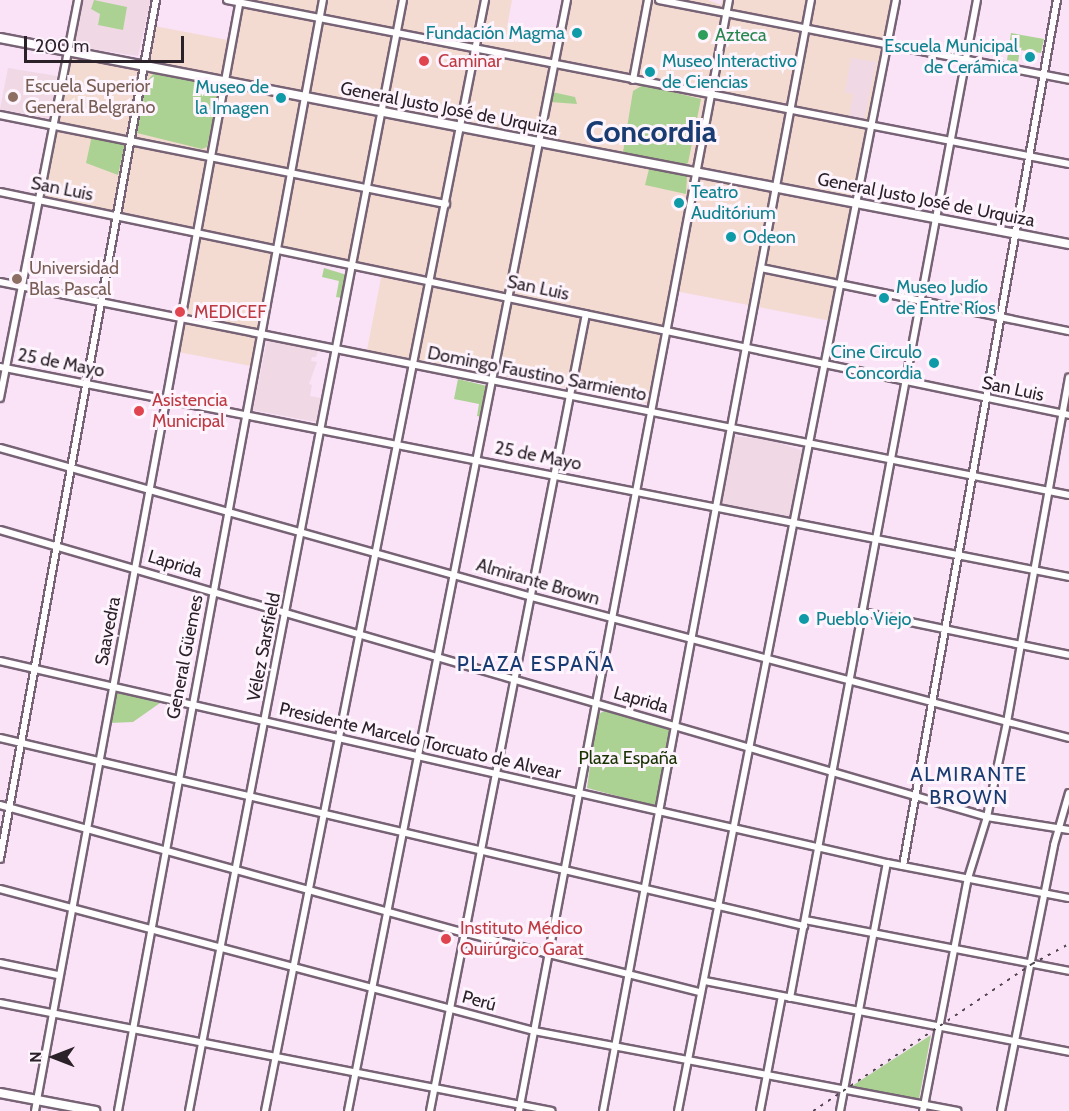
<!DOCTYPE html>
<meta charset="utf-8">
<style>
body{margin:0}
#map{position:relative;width:1069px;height:1111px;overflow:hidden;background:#fae2f7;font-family:Cabin,sans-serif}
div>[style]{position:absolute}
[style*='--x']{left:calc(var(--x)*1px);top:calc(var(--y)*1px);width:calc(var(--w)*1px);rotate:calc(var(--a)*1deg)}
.commercial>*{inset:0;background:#f3dbd1}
.education>*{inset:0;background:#f0d9e5}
.green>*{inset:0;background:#abd293}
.roads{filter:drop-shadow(2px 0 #776375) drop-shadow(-2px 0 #776375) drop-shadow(0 2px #776375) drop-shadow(0 -2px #776375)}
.minor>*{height:6px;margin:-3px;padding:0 3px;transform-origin:3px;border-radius:3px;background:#fff}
.tertiary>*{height:8px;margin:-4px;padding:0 4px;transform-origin:4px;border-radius:4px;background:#fff}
.rail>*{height:1.5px;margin-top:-0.75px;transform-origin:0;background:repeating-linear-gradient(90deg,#4f434e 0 3px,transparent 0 9px)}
.dots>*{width:16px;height:16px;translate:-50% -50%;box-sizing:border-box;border:3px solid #fef4fd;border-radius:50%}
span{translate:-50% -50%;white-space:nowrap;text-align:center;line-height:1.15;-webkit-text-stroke:6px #fef4fd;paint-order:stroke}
.culture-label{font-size:18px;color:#0d838f}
.right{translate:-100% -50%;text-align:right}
.left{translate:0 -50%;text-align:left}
.leisure-label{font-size:18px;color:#27864d}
.health-label{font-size:18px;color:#be3a42}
.education-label{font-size:18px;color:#785e54}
.street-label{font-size:18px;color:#2a2129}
.park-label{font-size:18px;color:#183202}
.neighbourhood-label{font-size:20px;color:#183c71;letter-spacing:1.5px}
.quarter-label{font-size:21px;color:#183c71;letter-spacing:1.5px}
.town-label{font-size:30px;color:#183c71;font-weight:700}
.north{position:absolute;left:24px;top:1027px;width:60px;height:60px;-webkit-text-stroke:4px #fef4fd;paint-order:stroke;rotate:270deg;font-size:16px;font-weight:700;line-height:24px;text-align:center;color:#2a2129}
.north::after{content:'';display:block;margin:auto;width:21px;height:27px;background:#2a2129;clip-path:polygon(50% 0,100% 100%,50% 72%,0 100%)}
.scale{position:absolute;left:24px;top:36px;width:160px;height:27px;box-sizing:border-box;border:3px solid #2a2129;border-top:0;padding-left:8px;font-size:18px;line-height:21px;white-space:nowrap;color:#2a2129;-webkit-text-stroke:4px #fef4fd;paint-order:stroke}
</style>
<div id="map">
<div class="commercial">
<i style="clip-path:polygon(236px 0,512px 0,507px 27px,556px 36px,563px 0,708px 0,721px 5px,722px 0,892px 0,831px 321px,670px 290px,648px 404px,367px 350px,382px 273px,273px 253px,251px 366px,173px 351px,196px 229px,42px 200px,71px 56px,147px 72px,154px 26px,228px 40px)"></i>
</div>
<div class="education">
<i style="clip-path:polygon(80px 0,151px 0,138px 56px,71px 46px)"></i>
<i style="clip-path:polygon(851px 58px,876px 62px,864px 120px,849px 117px,853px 94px,845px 92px)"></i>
<i style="clip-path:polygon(8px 68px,57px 76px,54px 91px,58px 92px,50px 119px,0 109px)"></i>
<i style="clip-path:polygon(267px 340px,318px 350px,316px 357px,312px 357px,311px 361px,317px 362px,309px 384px,312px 385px,310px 396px,321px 398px,316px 422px,253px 410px)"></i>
<i style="clip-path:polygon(734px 436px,770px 440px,804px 451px,791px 517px,720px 504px)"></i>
</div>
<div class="green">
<i style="clip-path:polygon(94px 0,127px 7px,123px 30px,98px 25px,100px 14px,91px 9px)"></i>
<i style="clip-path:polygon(1011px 33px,1044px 39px,1041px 53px,1020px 50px,1018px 62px,1007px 60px)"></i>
<i style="clip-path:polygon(155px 72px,212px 84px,219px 94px,207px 147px,202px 149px,137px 133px,146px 82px)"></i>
<i style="clip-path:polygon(643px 85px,701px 99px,688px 163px,683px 166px,623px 152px,633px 91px)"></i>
<i style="clip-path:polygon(552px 92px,575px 97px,577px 104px,550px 102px)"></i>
<i style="clip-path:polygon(92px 135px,125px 144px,118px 175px,86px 163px)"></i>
<i style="clip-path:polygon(649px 169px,687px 176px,686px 194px,645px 185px)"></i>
<i style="clip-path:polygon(324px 268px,347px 275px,343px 298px,336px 297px,339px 281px,322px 277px)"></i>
<i style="clip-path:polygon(458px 379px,487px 386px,482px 417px,477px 416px,479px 404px,454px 399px)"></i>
<i style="clip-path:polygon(116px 691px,160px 703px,133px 722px,109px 723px)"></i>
<i style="clip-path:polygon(609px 708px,665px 725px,670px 731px,659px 800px,655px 806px,587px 788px,597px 715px)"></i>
<i style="clip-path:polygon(931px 1035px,919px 1099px,852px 1086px)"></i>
</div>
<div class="roads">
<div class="minor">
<i style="--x:227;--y:0;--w:858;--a:11.02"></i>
<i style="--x:659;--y:0;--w:418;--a:11"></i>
<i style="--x:633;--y:80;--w:81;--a:-79.4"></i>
<i style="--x:0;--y:115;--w:455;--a:11.3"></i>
<i style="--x:0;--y:192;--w:1092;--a:11.78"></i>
<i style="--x:761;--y:268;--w:314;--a:11.6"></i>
<i style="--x:0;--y:282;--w:1090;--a:11.27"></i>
<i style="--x:0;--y:367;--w:1089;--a:11.11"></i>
<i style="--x:0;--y:398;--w:406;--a:-78.9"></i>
<i style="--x:0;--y:448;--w:552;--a:15.65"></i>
<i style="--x:532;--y:597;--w:555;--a:14.71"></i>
<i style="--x:0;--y:530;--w:1028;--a:16.21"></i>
<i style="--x:987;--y:817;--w:83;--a:9"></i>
<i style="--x:862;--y:612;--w:211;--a:11.7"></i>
<i style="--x:0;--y:661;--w:910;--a:12.83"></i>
<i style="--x:887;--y:863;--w:185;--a:10.9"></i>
<i style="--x:0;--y:738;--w:826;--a:13.16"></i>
<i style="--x:0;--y:805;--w:483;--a:15.4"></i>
<i style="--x:466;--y:933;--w:240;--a:14.2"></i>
<i style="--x:0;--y:859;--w:873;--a:-79.71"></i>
<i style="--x:903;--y:866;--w:880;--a:-79.92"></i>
<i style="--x:0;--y:889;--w:553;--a:14.89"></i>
<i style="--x:534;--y:1031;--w:431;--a:10.7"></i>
<i style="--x:805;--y:920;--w:269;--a:10.9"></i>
<i style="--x:0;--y:963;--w:59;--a:11.7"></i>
<i style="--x:705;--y:981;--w:371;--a:11"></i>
<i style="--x:790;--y:998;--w:1015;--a:-79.39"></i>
<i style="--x:0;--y:1003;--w:562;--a:11.07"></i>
<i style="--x:35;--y:1111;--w:1130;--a:-79.55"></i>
<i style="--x:118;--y:1111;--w:1130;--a:-79.55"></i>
<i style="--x:189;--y:1111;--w:1131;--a:-79.1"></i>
<i style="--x:265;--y:1111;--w:1133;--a:-78.8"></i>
<i style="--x:348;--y:1111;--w:1132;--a:-78.85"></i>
<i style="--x:430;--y:1111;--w:812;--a:-78.93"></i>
<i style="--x:519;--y:1111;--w:1131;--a:-79.3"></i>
<i style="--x:603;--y:1111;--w:1130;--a:-79.4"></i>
<i style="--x:678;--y:1111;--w:1132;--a:-78.9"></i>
<i style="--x:760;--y:1111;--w:117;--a:-79.2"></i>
<i style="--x:840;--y:1111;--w:252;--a:-79.3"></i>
<i style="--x:923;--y:1111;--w:237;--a:-79.1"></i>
<i style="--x:968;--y:878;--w:64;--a:-72.7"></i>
<i style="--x:987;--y:817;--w:97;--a:-78.1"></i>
<i style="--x:1007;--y:722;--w:350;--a:-79.8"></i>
<i style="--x:1001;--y:1111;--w:271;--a:-78.7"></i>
<i style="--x:1054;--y:845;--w:54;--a:-73.9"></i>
</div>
<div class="tertiary">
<i style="--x:0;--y:38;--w:1089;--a:10.91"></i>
<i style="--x:0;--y:1093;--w:97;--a:10.7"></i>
</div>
</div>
<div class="rail">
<i style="--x:813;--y:1111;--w:264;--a:-33.9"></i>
<i style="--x:1032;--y:964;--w:42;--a:-28.4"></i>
</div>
<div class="dots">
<i style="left:577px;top:33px;background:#0f9aa8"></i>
<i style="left:703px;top:35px;background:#2e9e5b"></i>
<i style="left:1030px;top:57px;background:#0f9aa8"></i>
<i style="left:424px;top:61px;background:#e0444e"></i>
<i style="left:650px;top:72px;background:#0f9aa8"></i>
<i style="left:13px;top:97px;background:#8d6e63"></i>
<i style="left:281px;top:98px;background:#0f9aa8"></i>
<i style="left:679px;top:203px;background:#0f9aa8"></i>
<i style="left:731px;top:237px;background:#0f9aa8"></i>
<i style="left:17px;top:279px;background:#8d6e63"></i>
<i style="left:884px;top:298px;background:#0f9aa8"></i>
<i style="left:180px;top:312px;background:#e0444e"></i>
<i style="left:934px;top:363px;background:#0f9aa8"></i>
<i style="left:139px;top:411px;background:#e0444e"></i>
<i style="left:804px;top:619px;background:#0f9aa8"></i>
<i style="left:446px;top:939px;background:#e0444e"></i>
</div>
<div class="culture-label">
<span class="right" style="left:565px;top:33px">Fundación Magma</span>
<span class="right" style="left:1018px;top:57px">Escuela Municipal<br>de Cerámica</span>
<span class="left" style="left:662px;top:72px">Museo Interactivo<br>de Ciencias</span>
<span class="right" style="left:269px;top:98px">Museo de<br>la Imagen</span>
<span class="left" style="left:691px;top:203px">Teatro<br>Auditórium</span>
<span class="left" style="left:743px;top:237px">Odeon</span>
<span class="left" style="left:896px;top:298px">Museo Judío<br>de Entre Ríos</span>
<span class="right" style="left:922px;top:363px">Cine Circulo<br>Concordia</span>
<span class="left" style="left:816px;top:619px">Pueblo Viejo</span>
</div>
<div class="leisure-label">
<span class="left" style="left:715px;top:35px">Azteca</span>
</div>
<div class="health-label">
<span class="left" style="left:438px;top:61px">Caminar</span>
<span class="left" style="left:194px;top:312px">MEDICEF</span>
<span class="left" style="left:152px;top:411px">Asistencia<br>Municipal</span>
<span class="left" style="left:460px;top:939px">Instituto Médico<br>Quirúrgico Garat</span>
</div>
<div class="education-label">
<span class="left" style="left:25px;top:97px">Escuela Superior<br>General Belgrano</span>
<span class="left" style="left:29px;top:279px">Universidad<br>Blas Pascal</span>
</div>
<div class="street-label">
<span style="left:449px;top:109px;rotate:11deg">General Justo José de Urquiza</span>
<span style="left:62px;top:189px;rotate:11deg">San Luis</span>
<span style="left:926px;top:200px;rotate:11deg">General Justo José de Urquiza</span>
<span style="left:538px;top:288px;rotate:12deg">San Luis</span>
<span style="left:61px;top:363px;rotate:11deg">25 de Mayo</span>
<span style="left:537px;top:374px;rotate:11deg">Domingo Faustino Sarmiento</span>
<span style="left:1013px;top:389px;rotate:12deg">San Luis</span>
<span style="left:538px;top:456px;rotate:11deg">25 de Mayo</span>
<span style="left:175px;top:564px;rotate:17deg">Laprida</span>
<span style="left:538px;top:582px;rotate:16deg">Almirante Brown</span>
<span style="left:108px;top:631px;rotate:-79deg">Saavedra</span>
<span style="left:264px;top:647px;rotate:-79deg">Vélez Sarsfield</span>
<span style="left:185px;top:657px;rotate:-79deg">General Güemes</span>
<span style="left:641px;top:700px;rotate:16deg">Laprida</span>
<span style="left:420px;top:741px;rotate:13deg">Presidente Marcelo Torcuato de Alvear</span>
<span style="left:479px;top:1001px;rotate:15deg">Perú</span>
</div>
<div class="park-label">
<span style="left:628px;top:758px">Plaza España</span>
</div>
<div class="neighbourhood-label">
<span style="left:969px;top:786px">ALMIRANTE<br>BROWN</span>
</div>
<div class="quarter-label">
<span style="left:536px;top:664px">PLAZA ESPAÑA</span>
</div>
<div class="town-label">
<span style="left:651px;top:132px">Concordia</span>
</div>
<div class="north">N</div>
<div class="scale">200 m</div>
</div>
